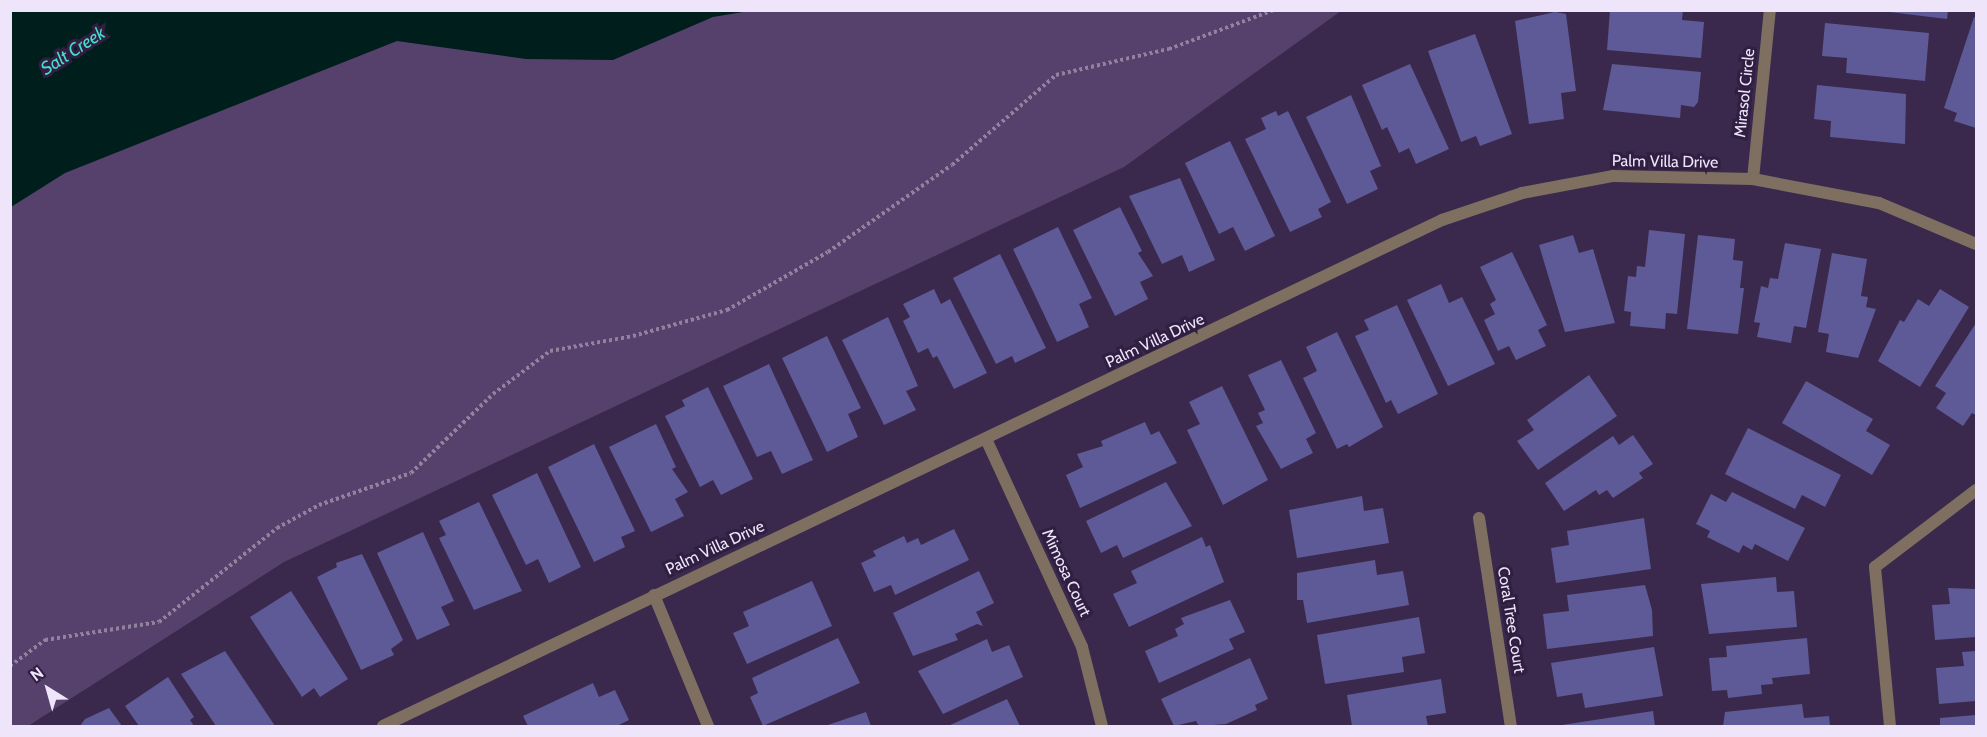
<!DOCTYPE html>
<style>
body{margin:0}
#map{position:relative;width:1987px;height:737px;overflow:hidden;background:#3a294c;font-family:Cabin,sans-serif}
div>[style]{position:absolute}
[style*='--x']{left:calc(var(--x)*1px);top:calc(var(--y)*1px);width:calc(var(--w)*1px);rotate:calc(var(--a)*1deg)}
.green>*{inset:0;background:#56416c}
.water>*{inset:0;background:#001e1b}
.building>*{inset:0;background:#5e5a97}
.path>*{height:4px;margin-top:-2px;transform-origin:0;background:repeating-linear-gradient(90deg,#9183a0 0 3px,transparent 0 6px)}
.street>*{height:12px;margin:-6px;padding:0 6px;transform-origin:6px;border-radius:6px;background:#7e6f61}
span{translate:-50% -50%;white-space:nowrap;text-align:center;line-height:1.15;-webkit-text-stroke:6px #301f41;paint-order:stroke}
.street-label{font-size:16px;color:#eee5fb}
.water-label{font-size:18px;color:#48dcce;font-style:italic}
.frame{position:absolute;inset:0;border:12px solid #eee5fb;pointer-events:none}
.north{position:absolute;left:18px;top:659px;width:60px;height:60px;-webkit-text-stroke:4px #301f41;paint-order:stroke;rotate:323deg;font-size:16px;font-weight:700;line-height:24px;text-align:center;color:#eee5fb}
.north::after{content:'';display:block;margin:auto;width:21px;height:27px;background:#eee5fb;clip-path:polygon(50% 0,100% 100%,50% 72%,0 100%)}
</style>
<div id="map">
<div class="green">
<i style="clip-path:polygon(10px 11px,1341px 11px,1124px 167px,284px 562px,28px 726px,10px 726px)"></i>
</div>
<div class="water">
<i style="clip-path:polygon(11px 10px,749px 10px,749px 11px,713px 17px,613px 60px,526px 59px,397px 41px,65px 173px,11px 207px)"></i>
</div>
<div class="building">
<i style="clip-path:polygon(1610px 10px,1683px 10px,1682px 20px,1704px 22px,1701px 58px,1607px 50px)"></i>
<i style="clip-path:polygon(1873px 10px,1948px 10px,1947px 19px)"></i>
<i style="clip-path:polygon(1555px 12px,1566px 14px,1576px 91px,1561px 93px,1564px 119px,1529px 124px,1515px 21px)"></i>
<i style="clip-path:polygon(1974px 17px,1976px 18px,1976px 128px,1954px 121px,1957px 113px,1944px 108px)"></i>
<i style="clip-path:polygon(1825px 23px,1929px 33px,1925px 81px,1846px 73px,1847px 58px,1822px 56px)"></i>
<i style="clip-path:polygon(1475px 34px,1512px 134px,1480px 146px,1476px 136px,1461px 142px,1428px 51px)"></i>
<i style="clip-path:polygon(1410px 64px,1449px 149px,1416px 164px,1409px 148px,1399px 153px,1387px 127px,1382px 130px,1362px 85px)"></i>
<i style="clip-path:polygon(1612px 64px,1701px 72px,1698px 102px,1694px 107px,1681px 105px,1680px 118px,1603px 110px)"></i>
<i style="clip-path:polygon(1817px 85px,1906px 94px,1905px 144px,1830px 137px,1831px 121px,1814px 119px)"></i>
<i style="clip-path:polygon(1351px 95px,1381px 166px,1370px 171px,1378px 189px,1347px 204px,1306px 117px)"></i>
<i style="clip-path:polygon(1276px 111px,1278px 116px,1288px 111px,1331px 202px,1318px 209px,1322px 217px,1290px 232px,1245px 139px,1266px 129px,1261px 118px)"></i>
<i style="clip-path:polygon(1230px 141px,1275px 236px,1245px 251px,1233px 227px,1219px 234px,1185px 163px)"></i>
<i style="clip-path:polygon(1180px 178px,1215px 260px,1189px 272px,1182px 255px,1162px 264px,1129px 196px)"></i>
<i style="clip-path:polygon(1120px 207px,1142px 251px,1138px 253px,1153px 276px,1140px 282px,1148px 299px,1115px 316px,1073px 230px)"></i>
<i style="clip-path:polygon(1058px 227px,1092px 298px,1079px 304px,1089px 327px,1057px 342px,1013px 249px)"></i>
<i style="clip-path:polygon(1649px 230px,1685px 234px,1677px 314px,1666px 313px,1665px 329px,1630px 326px,1631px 312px,1624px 311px,1628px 276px,1636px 277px,1637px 266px,1645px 267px)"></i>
<i style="clip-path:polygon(1573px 235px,1579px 253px,1593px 249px,1615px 323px,1565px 332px,1539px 245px)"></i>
<i style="clip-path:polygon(1698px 235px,1735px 239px,1733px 260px,1743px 261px,1740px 288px,1744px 288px,1738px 334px,1687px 329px)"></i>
<i style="clip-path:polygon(1785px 243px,1821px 249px,1806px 328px,1794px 326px,1791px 343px,1757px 337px,1760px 323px,1754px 322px,1761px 286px,1768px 288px,1770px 278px,1778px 279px)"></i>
<i style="clip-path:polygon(1512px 252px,1547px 325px,1538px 330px,1546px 346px,1516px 360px,1509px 346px,1498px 351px,1484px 320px,1495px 314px,1490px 304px,1496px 300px,1480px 267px)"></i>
<i style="clip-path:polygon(1832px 253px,1867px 259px,1861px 296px,1868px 297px,1866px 307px,1876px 309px,1858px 358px,1826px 352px,1829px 334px,1818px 332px)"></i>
<i style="clip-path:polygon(1000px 254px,1046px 348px,1015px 363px,1012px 356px,996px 364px,953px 278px)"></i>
<i style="clip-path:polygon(1441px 284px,1449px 303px,1462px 297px,1495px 364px,1448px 386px,1407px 300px)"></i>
<i style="clip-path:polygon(934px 289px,941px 304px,950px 299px,987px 373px,954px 389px,937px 356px,933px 358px,928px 348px,918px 353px,903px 321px,910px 317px,903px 304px)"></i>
<i style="clip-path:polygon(1940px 289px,1969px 307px,1920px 387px,1878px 361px,1900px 320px,1904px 322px,1918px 299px,1929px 306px)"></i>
<i style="clip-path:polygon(1397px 305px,1438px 394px,1398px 414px,1391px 400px,1386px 403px,1355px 336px,1369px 330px,1364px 320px)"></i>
<i style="clip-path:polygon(888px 317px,918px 386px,906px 391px,916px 410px,884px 425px,842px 340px)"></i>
<i style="clip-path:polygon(1976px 323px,1976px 415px,1972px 413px,1963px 426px,1936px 408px,1946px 393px,1935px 386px)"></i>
<i style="clip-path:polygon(1337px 332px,1383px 427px,1349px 447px,1347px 444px,1337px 449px,1303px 378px,1317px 371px,1306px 347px)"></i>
<i style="clip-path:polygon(827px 336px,861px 408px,848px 414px,858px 437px,827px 452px,782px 358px)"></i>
<i style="clip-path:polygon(1281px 360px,1316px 433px,1306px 439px,1313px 453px,1281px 469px,1256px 426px,1263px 423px,1258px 413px,1265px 410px,1248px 375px)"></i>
<i style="clip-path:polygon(769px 364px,813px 460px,782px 474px,771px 451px,757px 457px,723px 386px)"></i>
<i style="clip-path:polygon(1589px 375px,1617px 416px,1538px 470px,1517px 441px,1534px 430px,1527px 420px)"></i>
<i style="clip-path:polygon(1806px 381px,1873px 419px,1866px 431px,1890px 445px,1872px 475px,1782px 423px)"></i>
<i style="clip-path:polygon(1222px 386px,1268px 480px,1223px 505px,1187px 430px,1200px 424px,1189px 402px)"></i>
<i style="clip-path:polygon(708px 387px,753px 479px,721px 495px,713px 480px,700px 487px,665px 416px,685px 406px,682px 400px)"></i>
<i style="clip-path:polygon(1145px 422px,1151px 435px,1159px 431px,1177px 463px,1080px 508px,1066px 475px,1083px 467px,1077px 454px,1103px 446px,1101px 441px)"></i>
<i style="clip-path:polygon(656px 424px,676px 467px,672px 469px,688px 492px,675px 499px,684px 516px,651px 532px,609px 447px)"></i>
<i style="clip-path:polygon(1748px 428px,1841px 475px,1825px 507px,1802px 495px,1795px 509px,1725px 474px)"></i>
<i style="clip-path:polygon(1633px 435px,1653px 464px,1639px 473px,1643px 478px,1613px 498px,1607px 490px,1599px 495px,1596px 490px,1564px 511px,1545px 483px,1613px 436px,1619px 445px)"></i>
<i style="clip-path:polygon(594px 444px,635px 531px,621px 537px,625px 547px,594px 562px,548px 467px)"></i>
<i style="clip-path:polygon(537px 473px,581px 567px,549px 583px,538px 559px,526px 565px,492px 495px)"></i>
<i style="clip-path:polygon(1166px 482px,1192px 526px,1123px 558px,1117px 545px,1101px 553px,1086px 521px)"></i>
<i style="clip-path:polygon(1732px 492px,1805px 528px,1788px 561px,1755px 544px,1752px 550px,1743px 545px,1739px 553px,1707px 537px,1710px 531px,1696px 524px,1711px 494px,1726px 502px)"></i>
<i style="clip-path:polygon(1362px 496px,1364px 511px,1383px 508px,1389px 543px,1297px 558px,1289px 510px)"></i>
<i style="clip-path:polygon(479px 502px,522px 591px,474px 610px,439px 538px,446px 535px,439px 521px)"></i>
<i style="clip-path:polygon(1644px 518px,1651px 569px,1556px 583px,1551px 548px,1569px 545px,1567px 531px)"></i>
<i style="clip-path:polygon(954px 529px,969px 560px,895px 595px,891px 585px,874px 592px,861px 563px,876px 556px,873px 551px,904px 536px,907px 543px,918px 538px,921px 545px)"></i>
<i style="clip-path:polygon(423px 532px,454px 601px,441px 607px,450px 625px,417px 640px,377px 553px)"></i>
<i style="clip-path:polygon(1202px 537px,1206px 547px,1210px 545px,1224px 582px,1129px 627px,1113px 594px,1137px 583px,1131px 571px)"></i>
<i style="clip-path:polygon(362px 554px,403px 640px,391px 649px,394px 655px,361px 670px,317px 577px,337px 567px,336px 563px)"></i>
<i style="clip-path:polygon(1375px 560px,1377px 575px,1403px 571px,1409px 605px,1307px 623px,1303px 600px,1297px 600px,1297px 573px)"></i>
<i style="clip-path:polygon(979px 571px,994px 603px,976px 612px,983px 626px,977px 624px,955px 634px,958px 640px,913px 656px,893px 613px)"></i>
<i style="clip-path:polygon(1776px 577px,1777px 592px,1794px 591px,1797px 627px,1709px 634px,1701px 584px)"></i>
<i style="clip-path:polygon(812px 581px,832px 626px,747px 664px,733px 633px,749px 626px,743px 612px)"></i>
<i style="clip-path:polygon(1645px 585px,1652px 610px,1653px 636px,1547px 649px,1543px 614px,1569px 611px,1567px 595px)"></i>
<i style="clip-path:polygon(1948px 588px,1976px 589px,1976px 637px,1935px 640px,1932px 605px,1950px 604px)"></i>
<i style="clip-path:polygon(291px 591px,348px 679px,320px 697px,314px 688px,302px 697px,250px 617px)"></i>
<i style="clip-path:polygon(1230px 600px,1245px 632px,1229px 639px,1234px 649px,1159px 683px,1145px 651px,1178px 636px,1175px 629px,1184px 624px,1181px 618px)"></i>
<i style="clip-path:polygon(1419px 617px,1425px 653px,1402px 657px,1404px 672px,1325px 684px,1317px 635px)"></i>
<i style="clip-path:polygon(838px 638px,860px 683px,763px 726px,750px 697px,758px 693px,752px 678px)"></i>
<i style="clip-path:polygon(1807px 638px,1810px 674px,1772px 678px,1773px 684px,1761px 685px,1762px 694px,1728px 698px,1727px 690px,1712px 691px,1709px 658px,1727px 657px,1726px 646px)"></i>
<i style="clip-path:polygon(987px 639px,992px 652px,1009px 645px,1023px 677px,943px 714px,918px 671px)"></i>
<i style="clip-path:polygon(1654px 647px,1663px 696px,1585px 708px,1582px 693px,1557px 697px,1551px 663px)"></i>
<i style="clip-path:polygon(225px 651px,275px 726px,216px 726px,181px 674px)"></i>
<i style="clip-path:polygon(1976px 651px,1976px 701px,1939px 704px,1936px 668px,1964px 666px,1962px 652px)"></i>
<i style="clip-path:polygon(1250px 658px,1268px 699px,1255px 705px,1257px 710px,1226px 724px,1199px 726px,1196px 721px,1174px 726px,1161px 699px)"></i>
<i style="clip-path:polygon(168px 677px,194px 717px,190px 720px,194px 726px,139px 726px,125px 706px)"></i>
<i style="clip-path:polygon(1441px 679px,1446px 713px,1426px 716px,1428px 726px,1352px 726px,1347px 695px)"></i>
<i style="clip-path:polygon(593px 683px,599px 697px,615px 690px,629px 720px,617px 726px,528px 726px,523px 716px)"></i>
<i style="clip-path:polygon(1007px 699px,1020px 726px,948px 726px)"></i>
<i style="clip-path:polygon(1802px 704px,1804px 718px,1829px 716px,1830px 726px,1723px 726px,1725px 712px)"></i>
<i style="clip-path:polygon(109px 708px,122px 726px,80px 726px,85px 719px)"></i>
<i style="clip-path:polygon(1653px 711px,1655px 726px,1562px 726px,1562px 725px)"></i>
<i style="clip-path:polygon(866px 712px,871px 726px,825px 726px)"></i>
<i style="clip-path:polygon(1976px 715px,1976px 726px,1940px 726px,1940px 718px)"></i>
</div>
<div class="path">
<i style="--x:10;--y:666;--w:44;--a:-36.6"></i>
<i style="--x:45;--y:640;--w:115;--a:-9"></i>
<i style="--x:159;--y:622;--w:151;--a:-38.5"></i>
<i style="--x:277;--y:528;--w:48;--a:-28.7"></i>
<i style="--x:319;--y:505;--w:97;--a:-19.2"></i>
<i style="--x:411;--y:473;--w:114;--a:-43.9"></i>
<i style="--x:493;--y:394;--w:71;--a:-37"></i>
<i style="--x:550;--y:351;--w:84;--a:-10.2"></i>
<i style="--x:633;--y:336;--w:98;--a:-15.5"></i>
<i style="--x:727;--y:310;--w:116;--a:-29.9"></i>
<i style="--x:828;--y:252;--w:151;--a:-35.1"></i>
<i style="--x:952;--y:165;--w:138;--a:-40.9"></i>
<i style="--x:1056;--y:75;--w:116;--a:-13"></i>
<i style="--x:1169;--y:49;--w:112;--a:-20.4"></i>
</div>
<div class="street">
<i style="--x:1753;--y:179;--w:170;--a:-84.3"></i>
<i style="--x:986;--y:439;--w:229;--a:65.2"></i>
<i style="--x:1082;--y:647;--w:81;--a:75.8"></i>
<i style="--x:1479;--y:518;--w:210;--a:81.3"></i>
<i style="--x:654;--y:595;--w:142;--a:67.6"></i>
<i style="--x:383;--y:726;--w:1174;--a:-25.54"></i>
<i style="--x:1442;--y:220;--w:84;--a:-18.6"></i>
<i style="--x:1522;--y:193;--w:93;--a:-10.6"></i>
<i style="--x:1613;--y:176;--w:140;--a:1.2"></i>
<i style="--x:1753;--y:179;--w:128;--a:10.8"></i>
<i style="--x:1879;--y:203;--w:105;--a:22.9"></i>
<i style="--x:1890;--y:726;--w:160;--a:-95.4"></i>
<i style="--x:1875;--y:567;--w:127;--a:-37.3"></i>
</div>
<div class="street-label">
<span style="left:1745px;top:93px;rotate:-84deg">Mirasol Circle</span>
<span style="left:1665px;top:162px;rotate:1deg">Palm Villa Drive</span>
<span style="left:1155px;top:341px;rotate:-25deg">Palm Villa Drive</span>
<span style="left:715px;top:548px;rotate:-25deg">Palm Villa Drive</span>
<span style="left:1066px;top:573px;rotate:65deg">Mimosa Court</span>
<span style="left:1511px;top:620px;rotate:81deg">Coral Tree Court</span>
</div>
<div class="water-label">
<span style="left:73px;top:51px;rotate:-33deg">Salt Creek</span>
</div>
<div class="frame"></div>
<div class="north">N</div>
</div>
